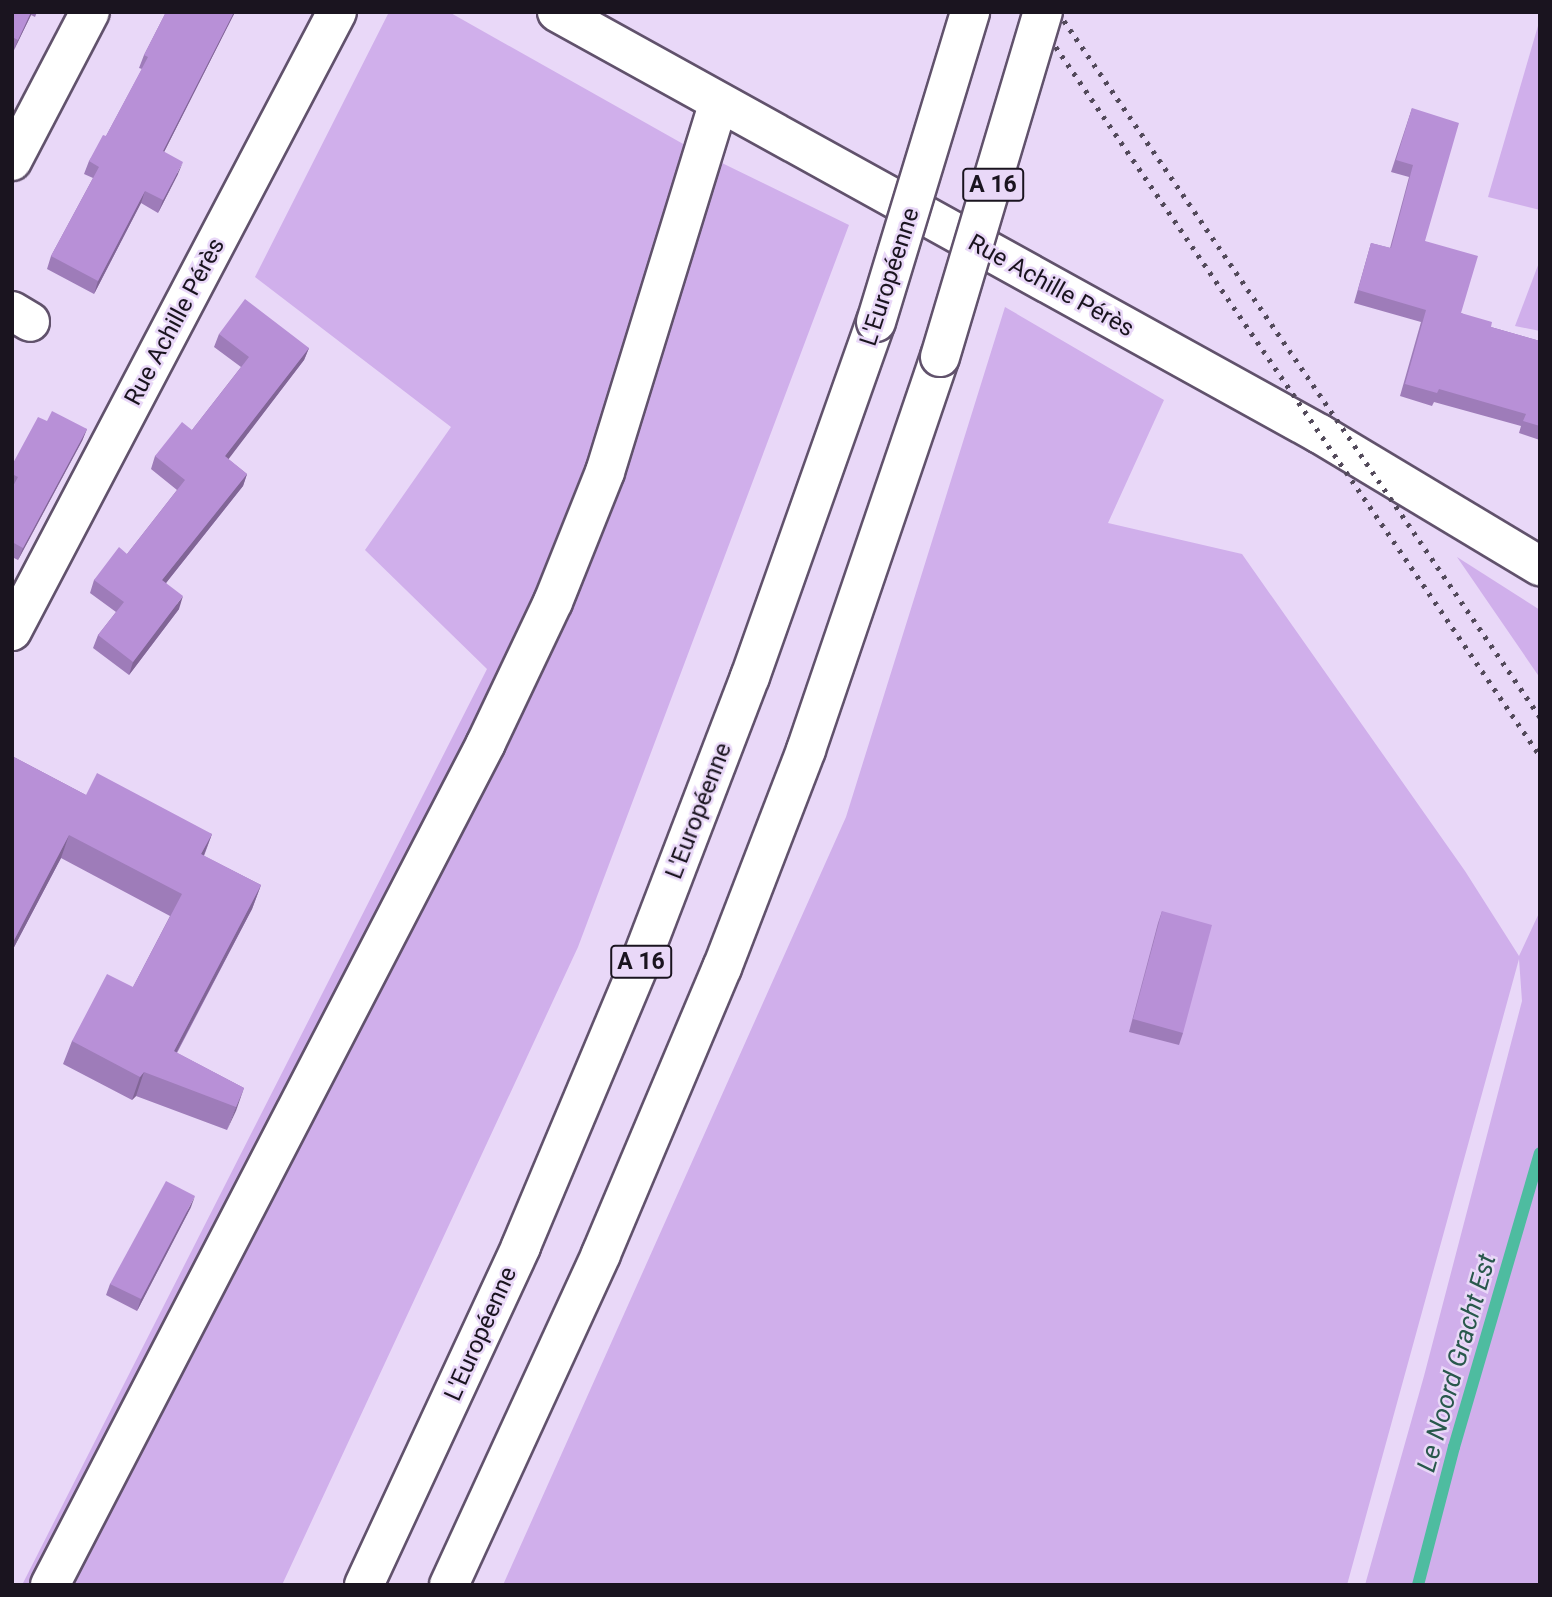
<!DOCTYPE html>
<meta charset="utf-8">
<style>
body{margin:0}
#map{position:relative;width:1552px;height:1597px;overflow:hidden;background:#e9d8f8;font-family:Roboto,sans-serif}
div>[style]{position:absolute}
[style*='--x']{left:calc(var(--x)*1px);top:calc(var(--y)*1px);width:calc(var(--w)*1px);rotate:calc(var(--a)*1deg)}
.green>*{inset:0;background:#d0afeb}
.stream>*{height:12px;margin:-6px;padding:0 6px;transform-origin:6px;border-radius:6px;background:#4ebca0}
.roads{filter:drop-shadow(2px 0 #61526c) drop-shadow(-2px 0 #61526c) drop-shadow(0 2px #61526c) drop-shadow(0 -2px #61526c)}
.street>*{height:38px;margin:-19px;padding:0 19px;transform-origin:19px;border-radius:19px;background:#fff}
.secondary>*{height:38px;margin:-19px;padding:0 19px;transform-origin:19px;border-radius:19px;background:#fff}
.highway>*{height:38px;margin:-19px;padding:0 19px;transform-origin:19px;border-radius:19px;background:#fff}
.rail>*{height:5px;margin-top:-2.5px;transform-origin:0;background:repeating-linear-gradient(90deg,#52495a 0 3.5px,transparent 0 10.5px)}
.bridges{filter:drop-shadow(2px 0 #61526c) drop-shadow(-2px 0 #61526c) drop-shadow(0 2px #61526c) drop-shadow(0 -2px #61526c)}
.highway-bridge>*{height:38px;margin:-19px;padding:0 19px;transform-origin:19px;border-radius:19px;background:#fff}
.wall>*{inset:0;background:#9e7cb9}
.shaded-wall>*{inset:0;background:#816596}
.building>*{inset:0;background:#b890d7}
span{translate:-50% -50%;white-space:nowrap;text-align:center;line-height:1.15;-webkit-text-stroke:5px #e9d8f8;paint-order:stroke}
.shield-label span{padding:2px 5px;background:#e9d8f8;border:2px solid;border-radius:5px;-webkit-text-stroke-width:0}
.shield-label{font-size:23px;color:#1a141f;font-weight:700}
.street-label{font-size:24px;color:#1a141f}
.water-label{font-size:26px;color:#29584c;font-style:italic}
.frame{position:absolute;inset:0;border:14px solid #1a141f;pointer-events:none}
</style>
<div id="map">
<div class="green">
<i style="clip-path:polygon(389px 12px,449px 12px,685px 145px,849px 225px,578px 947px,282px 1585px,22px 1585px,487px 669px,365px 550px,451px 427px,255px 277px)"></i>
<i style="clip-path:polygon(1540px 19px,1540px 210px,1488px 197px)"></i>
<i style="clip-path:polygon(1540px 260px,1540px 331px,1515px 326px)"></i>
<i style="clip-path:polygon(1005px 307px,1164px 400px,1108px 523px,1242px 554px,1465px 871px,1519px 956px,1540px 911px,1540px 1585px,1365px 1585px,1424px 1376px,1522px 1001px,1519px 959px,1347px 1585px,503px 1585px,846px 817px)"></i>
<i style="clip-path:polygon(1457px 557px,1540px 610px,1540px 678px)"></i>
</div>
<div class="stream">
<i style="--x:1418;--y:1585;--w:143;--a:-75.4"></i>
<i style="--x:1454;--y:1447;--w:306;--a:-73.7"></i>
</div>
<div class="roads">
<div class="street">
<i style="--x:12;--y:161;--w:168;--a:-62.4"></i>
<i style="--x:12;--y:311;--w:21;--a:31"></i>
<i style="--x:12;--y:631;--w:699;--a:-62.3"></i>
<i style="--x:50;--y:1585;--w:948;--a:-62.62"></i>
<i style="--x:486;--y:743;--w:156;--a:-64.6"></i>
<i style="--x:553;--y:602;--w:140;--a:-68.2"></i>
<i style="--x:605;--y:472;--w:387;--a:-72.9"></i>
</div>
<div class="secondary">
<i style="--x:557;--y:12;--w:872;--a:28.95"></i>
<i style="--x:1320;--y:434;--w:257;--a:31"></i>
</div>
<div class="highway">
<i style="--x:364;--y:1585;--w:374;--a:-65.1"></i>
<i style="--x:521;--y:1246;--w:312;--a:-67.2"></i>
<i style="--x:642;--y:958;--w:301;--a:-69"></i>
<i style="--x:750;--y:677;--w:377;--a:-70.5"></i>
<i style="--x:449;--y:1585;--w:364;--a:-65.3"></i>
<i style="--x:601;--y:1254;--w:311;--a:-67.1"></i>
<i style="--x:722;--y:968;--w:234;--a:-68.9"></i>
<i style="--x:806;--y:750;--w:415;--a:-71.2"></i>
</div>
</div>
<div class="rail">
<i style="--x:1032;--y:12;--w:901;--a:55.67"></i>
<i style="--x:1058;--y:12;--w:854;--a:55.64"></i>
</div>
<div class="bridges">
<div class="highway-bridge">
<i style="--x:876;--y:322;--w:324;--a:-73.1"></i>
<i style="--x:940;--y:357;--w:360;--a:-73.4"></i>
</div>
</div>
<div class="wall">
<i style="clip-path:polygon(12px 12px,37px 12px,35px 17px,31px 15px,13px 52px,12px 52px)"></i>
<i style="clip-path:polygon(166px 12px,235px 12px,164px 152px,178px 174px,158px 213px,141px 203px,94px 294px,47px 269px,51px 256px,93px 178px,84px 174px,89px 161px,106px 136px,142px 69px,139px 68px,144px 55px)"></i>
<i style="clip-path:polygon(1412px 108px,1425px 241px,1461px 313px,1491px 327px,1540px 341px,1540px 440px,1519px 433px,1521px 426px,1434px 402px,1432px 406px,1400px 396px,1421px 322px,1354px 303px,1371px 243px,1390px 248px,1409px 177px,1391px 172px)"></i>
<i style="clip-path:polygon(219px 334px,309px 348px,304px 360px,228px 459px,247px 474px,243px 486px,166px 583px,179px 609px,129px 675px,93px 648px,98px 635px,116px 612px,90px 593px,94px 580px,127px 554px,177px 490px,151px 469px,155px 456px,192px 430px,241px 367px,214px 347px)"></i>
<i style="clip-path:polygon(47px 421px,87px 429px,82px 441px,18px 560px,12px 557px,12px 465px)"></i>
<i style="clip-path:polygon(12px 756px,86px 795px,212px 834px,204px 856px,261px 885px,252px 909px,177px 1053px,244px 1088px,227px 1130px,136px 1096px,132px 1100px,63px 1064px,72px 1041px,133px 987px,170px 916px,61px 858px,12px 951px)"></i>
<i style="clip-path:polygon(1162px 911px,1183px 1033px,1179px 1045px,1129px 1032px,1158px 923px)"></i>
<i style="clip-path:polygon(191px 1207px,137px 1311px,106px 1295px,110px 1284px)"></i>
</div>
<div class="shaded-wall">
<i style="clip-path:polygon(31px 12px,32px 12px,31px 15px,13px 52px,18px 40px)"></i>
<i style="clip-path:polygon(234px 12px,235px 12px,158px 164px,163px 151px)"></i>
<i style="clip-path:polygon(183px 162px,178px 174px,158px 213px,163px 200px)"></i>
<i style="clip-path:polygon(145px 191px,141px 203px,94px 294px,98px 281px)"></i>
<i style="clip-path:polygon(309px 348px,304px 360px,221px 469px,225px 456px)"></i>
<i style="clip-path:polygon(87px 429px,82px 441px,18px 560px,23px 548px)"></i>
<i style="clip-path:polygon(247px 474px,243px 486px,158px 593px,162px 580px)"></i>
<i style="clip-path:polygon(183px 596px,179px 609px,129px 675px,133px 662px)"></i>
<i style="clip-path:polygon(212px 834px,203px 857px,201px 854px)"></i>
<i style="clip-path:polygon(69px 835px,61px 858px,12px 951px,12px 944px)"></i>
<i style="clip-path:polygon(261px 885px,252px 909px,165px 1074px,174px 1051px)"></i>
<i style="clip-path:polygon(144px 1072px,136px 1096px,132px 1100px,140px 1077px)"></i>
<i style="clip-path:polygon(244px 1088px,236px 1111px,227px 1130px,236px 1107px)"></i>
<i style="clip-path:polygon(195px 1196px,191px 1207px,137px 1311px,141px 1299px)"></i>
</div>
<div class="building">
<i style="clip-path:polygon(12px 12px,31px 12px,18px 40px,12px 37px)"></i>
<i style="clip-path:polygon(166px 12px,234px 12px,163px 151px,183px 162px,163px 200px,145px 191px,98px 281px,51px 256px,99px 167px,89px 161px,103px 135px,106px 136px,148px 57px,144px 55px)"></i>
<i style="clip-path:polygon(1412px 108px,1459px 123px,1425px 241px,1478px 256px,1461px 313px,1492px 322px,1491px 327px,1540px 341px,1540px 426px,1523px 421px,1526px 414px,1439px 389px,1437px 393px,1405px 384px,1426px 310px,1358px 290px,1371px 243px,1391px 248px,1413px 165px,1396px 160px)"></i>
<i style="clip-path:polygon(245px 299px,309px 348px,225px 456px,247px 474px,162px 580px,183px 596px,133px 662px,98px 635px,124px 602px,94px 580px,119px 547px,127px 554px,185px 480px,155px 456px,182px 422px,192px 430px,249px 357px,219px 334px)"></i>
<i style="clip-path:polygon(52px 411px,87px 429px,23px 548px,12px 542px,12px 488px,18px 477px,12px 474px,12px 465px,38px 417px,47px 421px)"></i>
<i style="clip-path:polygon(12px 756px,86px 795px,97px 773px,212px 834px,201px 854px,261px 885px,174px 1051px,244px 1088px,236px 1107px,144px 1072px,140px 1077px,72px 1041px,107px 974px,133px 987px,182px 894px,69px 835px,12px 944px)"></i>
<i style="clip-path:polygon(1162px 911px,1212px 925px,1183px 1033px,1133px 1019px)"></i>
<i style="clip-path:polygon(166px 1181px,195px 1196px,141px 1299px,110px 1284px)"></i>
</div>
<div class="shield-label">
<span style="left:993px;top:185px">A 16</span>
<span style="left:641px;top:962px">A 16</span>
</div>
<div class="street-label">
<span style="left:890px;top:277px;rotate:-72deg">L'Européenne</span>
<span style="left:1051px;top:286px;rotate:29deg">Rue Achille Pérès</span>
<span style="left:175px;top:322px;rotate:-62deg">Rue Achille Pérès</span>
<span style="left:699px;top:811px;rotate:-69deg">L'Européenne</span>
<span style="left:481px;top:1334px;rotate:-66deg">L'Européenne</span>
</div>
<div class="water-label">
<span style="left:1457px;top:1363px;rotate:-74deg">Le Noord Gracht Est</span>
</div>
<div class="frame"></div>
</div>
